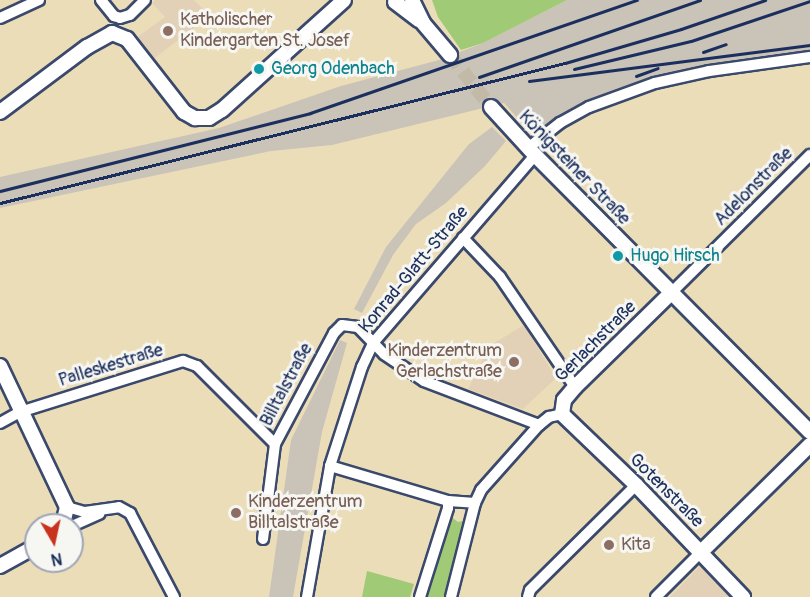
<!DOCTYPE html>
<meta charset="utf-8">
<style>
body{margin:0}
#map{position:relative;width:810px;height:597px;overflow:hidden;background:#ecddb9;font-family:Pangolin,sans-serif}
div>[style]{position:absolute}
[style*='--x']{left:calc(var(--x)*1px);top:calc(var(--y)*1px);width:calc(var(--w)*1px);rotate:calc(var(--a)*1deg)}
.built>*{inset:0;background:#e2d1b6}
.industrial>*{inset:0;background:#cac3b8}
.green>*{inset:0;background:#a0ca76}
.major-tunnel>*{height:14px;margin-top:-7px;transform-origin:0;background:repeating-linear-gradient(90deg,#c2baa7 0 14px,transparent 0 21px)}
.roads{filter:drop-shadow(2px 0 #3a496c) drop-shadow(-2px 0 #3a496c) drop-shadow(0 2px #3a496c) drop-shadow(0 -2px #3a496c)}
.minor>*{height:10px;margin:-5px;padding:0 5px;transform-origin:5px;border-radius:5px;background:#fff}
.major>*{height:14px;margin:-7px;padding:0 7px;transform-origin:7px;border-radius:7px;background:#fff}
.rail>*{height:3px;margin:-1.5px;padding:0 1.5px;transform-origin:1.5px;border-radius:1.5px;background:#1b2f5e}
.dots>*{width:16px;height:16px;translate:-50% -50%;box-sizing:border-box;border:3px solid #f6f6f2;border-radius:50%}
span{translate:-50% -50%;white-space:nowrap;text-align:center;line-height:1.15;-webkit-text-stroke:6px #f6f6f2;paint-order:stroke}
.education-label{font-size:18px;color:#785e54}
.left{translate:0 -50%;text-align:left}
.right{translate:-100% -50%;text-align:right}
.culture-label{font-size:18px;color:#0d838f}
.street-label{font-size:18px;color:#1b2f5e}
.north{position:absolute;left:24px;top:513px;width:60px;height:60px;box-sizing:border-box;background:#f6f6f2;border:2px solid #9ea6b7;border-radius:50%;rotate:171deg;font-size:16px;font-weight:700;line-height:24px;text-align:center;color:#1b2f5e}
.north::after{content:'';display:block;margin:auto;width:21px;height:27px;background:#c8321e;clip-path:polygon(50% 0,100% 100%,50% 72%,0 100%)}
</style>
<div id="map">
<div class="built">
<i style="clip-path:polygon(155px 0,194px 0,210px 16px,152px 60px,136px 38px,165px 17px,152px 3px)"></i>
<i style="clip-path:polygon(524px 325px,556px 378px,523px 409px,468px 389px,489px 346px)"></i>
<i style="clip-path:polygon(700px 566px,730px 597px,670px 597px)"></i>
</div>
<div class="industrial">
<i style="clip-path:polygon(567px 0,810px 0,810px 52px,642px 82px,615px 92px,533px 135px,504px 103px,332px 145px,271px 151px,0 208px,0 177px,219px 128px,341px 86px,439px 60px,483px 43px)"></i>
<i style="clip-path:polygon(492px 127px,506px 141px,485px 166px,446px 203px,416px 224px,393px 255px,362px 313px,354px 309px,386px 247px,469px 144px)"></i>
<i style="clip-path:polygon(340px 340px,347px 343px,322px 432px,293px 597px,269px 597px,291px 440px)"></i>
</div>
<div class="green">
<i style="clip-path:polygon(432px 0,567px 0,483px 43px,461px 50px,438px 17px)"></i>
<i style="clip-path:polygon(450px 516px,458px 522px,467px 520px,446px 597px,425px 597px)"></i>
<i style="clip-path:polygon(367px 571px,414px 584px,410px 597px,362px 597px)"></i>
</div>
<div class="major-tunnel">
<i style="--x:450;--y:55;--w:66;--a:51.7"></i>
</div>
<div class="roads">
<div class="minor">
<i style="--x:101;--y:0;--w:21;--a:51"></i>
<i style="--x:114;--y:16;--w:6;--a:18"></i>
<i style="--x:0;--y:18;--w:43;--a:-24.8"></i>
<i style="--x:120;--y:18;--w:10;--a:-17"></i>
<i style="--x:130;--y:15;--w:21;--a:-45"></i>
<i style="--x:528;--y:148;--w:41;--a:-38"></i>
<i style="--x:560;--y:123;--w:33;--a:-29"></i>
<i style="--x:589;--y:107;--w:70;--a:-20"></i>
<i style="--x:655;--y:83;--w:55;--a:-12.5"></i>
<i style="--x:709;--y:71;--w:102;--a:-7.9"></i>
<i style="--x:463;--y:238;--w:54;--a:46.5"></i>
<i style="--x:500;--y:277;--w:133;--a:55.7"></i>
<i style="--x:671;--y:293;--w:196;--a:-44.8"></i>
<i style="--x:0;--y:423;--w:23;--a:-29"></i>
<i style="--x:20;--y:412;--w:171;--a:-17.4"></i>
<i style="--x:183;--y:361;--w:15;--a:20"></i>
<i style="--x:197;--y:366;--w:110;--a:45"></i>
<i style="--x:330;--y:466;--w:123;--a:16.5"></i>
<i style="--x:448;--y:501;--w:27;--a:4"></i>
<i style="--x:67;--y:507;--w:19;--a:16"></i>
<i style="--x:85;--y:512;--w:34;--a:-8"></i>
<i style="--x:119;--y:507;--w:13;--a:29"></i>
<i style="--x:130;--y:513;--w:95;--a:62.4"></i>
<i style="--x:72;--y:526;--w:30;--a:-24"></i>
<i style="--x:263;--y:539;--w:96;--a:-82.8"></i>
<i style="--x:275;--y:444;--w:126;--a:-62"></i>
<i style="--x:334;--y:333;--w:11;--a:-45"></i>
<i style="--x:342;--y:325;--w:16;--a:7"></i>
<i style="--x:358;--y:327;--w:37;--a:46"></i>
<i style="--x:384;--y:354;--w:48;--a:34"></i>
<i style="--x:424;--y:381;--w:123;--a:20.9"></i>
<i style="--x:307;--y:597;--w:133;--a:-80"></i>
<i style="--x:330;--y:466;--w:104;--a:-72.1"></i>
<i style="--x:362;--y:367;--w:26;--a:-65"></i>
<i style="--x:373;--y:343;--w:248;--a:-49.2"></i>
<i style="--x:420;--y:597;--w:93;--a:-72.5"></i>
<i style="--x:448;--y:508;--w:7;--a:-90"></i>
<i style="--x:451;--y:597;--w:97;--a:-75.7"></i>
<i style="--x:475;--y:503;--w:14;--a:-65"></i>
<i style="--x:481;--y:490;--w:87;--a:-48.3"></i>
<i style="--x:539;--y:425;--w:13;--a:-39"></i>
<i style="--x:549;--y:417;--w:13;--a:-13"></i>
<i style="--x:528;--y:597;--w:7;--a:-74"></i>
<i style="--x:530;--y:590;--w:149;--a:-44.7"></i>
<i style="--x:656;--y:597;--w:64;--a:-45"></i>
</div>
<div class="major">
<i style="--x:412;--y:0;--w:25;--a:64"></i>
<i style="--x:423;--y:23;--w:42;--a:49.8"></i>
<i style="--x:395;--y:2;--w:30;--a:37"></i>
<i style="--x:491;--y:107;--w:65;--a:47.5"></i>
<i style="--x:535;--y:155;--w:390;--a:45.2"></i>
<i style="--x:0;--y:112;--w:109;--a:-36.8"></i>
<i style="--x:87;--y:47;--w:29;--a:-29"></i>
<i style="--x:112;--y:33;--w:16;--a:22"></i>
<i style="--x:127;--y:39;--w:93;--a:52"></i>
<i style="--x:184;--y:112;--w:13;--a:29"></i>
<i style="--x:195;--y:118;--w:14;--a:0"></i>
<i style="--x:209;--y:118;--w:15;--a:-32"></i>
<i style="--x:222;--y:110;--w:164;--a:-42"></i>
<i style="--x:671;--y:293;--w:134;--a:135.6"></i>
<i style="--x:575;--y:387;--w:17;--a:130"></i>
<i style="--x:564;--y:400;--w:14;--a:98"></i>
<i style="--x:562;--y:414;--w:103;--a:43.8"></i>
<i style="--x:636;--y:485;--w:155;--a:46.3"></i>
<i style="--x:0;--y:366;--w:156;--a:64.6"></i>
<i style="--x:67;--y:507;--w:18;--a:103"></i>
<i style="--x:701;--y:552;--w:153;--a:-44.5"></i>
<i style="--x:0;--y:566;--w:41;--a:-29.1"></i>
</div>
</div>
<div class="rail">
<i style="--x:703;--y:52;--w:24;--a:-19"></i>
<i style="--x:574;--y:69;--w:120;--a:-13.5"></i>
<i style="--x:691;--y:41;--w:126;--a:-18.6"></i>
<i style="--x:636;--y:76;--w:23;--a:-20"></i>
<i style="--x:479;--y:77;--w:234;--a:-19.2"></i>
<i style="--x:529;--y:81;--w:283;--a:-7.3"></i>
<i style="--x:0;--y:191;--w:320;--a:-14.1"></i>
<i style="--x:310;--y:113;--w:346;--a:-19.1"></i>
<i style="--x:0;--y:203;--w:582;--a:-13.92"></i>
<i style="--x:565;--y:63;--w:121;--a:-16.3"></i>
<i style="--x:681;--y:29;--w:89;--a:-19"></i>
</div>
<div class="dots">
<i style="left:168px;top:31px;background:#8d6e63"></i>
<i style="left:259px;top:69px;background:#0f9aa8"></i>
<i style="left:618px;top:256px;background:#0f9aa8"></i>
<i style="left:514px;top:362px;background:#8d6e63"></i>
<i style="left:236px;top:513px;background:#8d6e63"></i>
<i style="left:609px;top:545px;background:#8d6e63"></i>
</div>
<div class="education-label">
<span class="left" style="left:180px;top:31px">Katholischer<br>Kindergarten St. Josef</span>
<span class="right" style="left:502px;top:362px">Kinderzentrum<br>Gerlachstraße</span>
<span class="left" style="left:248px;top:513px">Kinderzentrum<br>Billtalstraße</span>
<span class="left" style="left:621px;top:545px">Kita</span>
</div>
<div class="culture-label">
<span class="left" style="left:271px;top:69px">Georg Odenbach</span>
<span class="left" style="left:630px;top:256px">Hugo Hirsch</span>
</div>
<div class="street-label">
<span style="left:574px;top:168px;rotate:46deg">Königsteiner Straße</span>
<span style="left:754px;top:187px;rotate:-45deg">Adelonstraße</span>
<span style="left:414px;top:270px;rotate:-50deg">Konrad-Glatt-Straße</span>
<span style="left:596px;top:342px;rotate:-45deg">Gerlachstraße</span>
<span style="left:111px;top:366px;rotate:-17deg">Palleskestraße</span>
<span style="left:287px;top:385px;rotate:-62deg">Billtalstraße</span>
<span style="left:666px;top:491px;rotate:45deg">Gotenstraße</span>
</div>
<div class="north">N</div>
</div>
